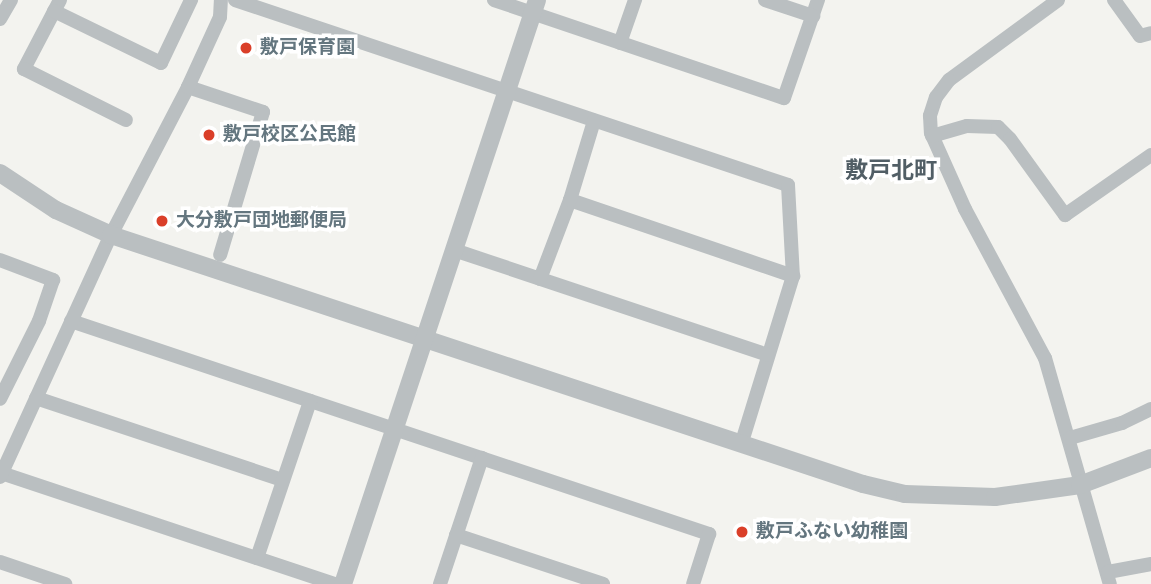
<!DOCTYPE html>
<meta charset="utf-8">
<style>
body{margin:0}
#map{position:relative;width:1151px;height:584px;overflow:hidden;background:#f3f3ef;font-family:"Nunito Sans","Noto Sans JP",sans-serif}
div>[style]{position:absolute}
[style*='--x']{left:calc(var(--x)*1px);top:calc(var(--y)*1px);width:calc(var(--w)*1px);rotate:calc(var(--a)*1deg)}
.minor>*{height:14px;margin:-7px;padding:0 7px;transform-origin:7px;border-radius:7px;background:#babfc1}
.tertiary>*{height:18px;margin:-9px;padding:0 9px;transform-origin:9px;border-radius:9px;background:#babfc1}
.dots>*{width:19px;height:19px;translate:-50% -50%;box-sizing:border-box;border:4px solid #fff;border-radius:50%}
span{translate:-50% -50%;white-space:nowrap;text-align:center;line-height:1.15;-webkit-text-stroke:7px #fff;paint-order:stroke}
.poi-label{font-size:19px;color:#64767f;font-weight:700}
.left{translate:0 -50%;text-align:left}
.quarter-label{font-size:23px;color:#515e65;font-weight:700}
</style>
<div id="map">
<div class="minor">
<i style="--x:60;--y:0;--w:78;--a:117.6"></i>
<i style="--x:24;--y:69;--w:114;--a:26.6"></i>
<i style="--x:235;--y:0;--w:583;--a:18.5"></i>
<i style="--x:788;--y:185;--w:91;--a:86.9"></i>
<i style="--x:793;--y:276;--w:166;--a:107.1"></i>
<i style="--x:494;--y:0;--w:306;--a:18.7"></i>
<i style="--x:784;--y:98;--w:104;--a:-70.9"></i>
<i style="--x:765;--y:0;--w:51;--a:18.4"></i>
<i style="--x:1058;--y:0;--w:135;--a:143.7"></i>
<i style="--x:949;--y:80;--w:21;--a:127"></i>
<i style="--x:936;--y:97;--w:20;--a:108"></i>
<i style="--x:930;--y:116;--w:17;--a:87"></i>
<i style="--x:931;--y:133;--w:83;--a:65.9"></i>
<i style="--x:965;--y:209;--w:169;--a:61.8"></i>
<i style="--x:1045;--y:358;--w:235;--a:74"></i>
<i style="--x:1114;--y:0;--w:44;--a:54.2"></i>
<i style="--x:1140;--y:36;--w:11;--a:-15"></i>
<i style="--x:54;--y:11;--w:119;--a:25.9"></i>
<i style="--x:161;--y:63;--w:70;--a:-64.5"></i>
<i style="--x:0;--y:19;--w:22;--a:-60"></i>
<i style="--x:620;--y:43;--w:46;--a:-70.8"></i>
<i style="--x:188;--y:87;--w:79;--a:18.4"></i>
<i style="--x:263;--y:112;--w:149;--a:106.7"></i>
<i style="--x:932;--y:136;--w:36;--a:-16"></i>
<i style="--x:967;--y:126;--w:31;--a:2"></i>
<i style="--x:998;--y:127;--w:17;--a:45"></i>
<i style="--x:1010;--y:139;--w:94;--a:54.1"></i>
<i style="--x:1065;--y:215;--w:105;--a:-34.9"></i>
<i style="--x:570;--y:200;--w:236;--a:18.8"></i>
<i style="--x:454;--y:250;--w:330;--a:18.5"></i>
<i style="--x:0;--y:260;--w:57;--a:20.7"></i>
<i style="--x:53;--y:280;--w:43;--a:108.9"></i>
<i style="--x:39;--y:321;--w:87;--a:116.6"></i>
<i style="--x:540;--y:279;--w:85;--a:-69.2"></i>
<i style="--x:570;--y:200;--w:83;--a:-73.1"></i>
<i style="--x:71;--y:321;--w:673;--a:18.46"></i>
<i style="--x:709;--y:534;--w:52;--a:107.7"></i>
<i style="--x:36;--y:398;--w:260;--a:18.4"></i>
<i style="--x:1070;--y:438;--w:54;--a:-16.1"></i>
<i style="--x:1122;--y:423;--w:32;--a:-26"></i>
<i style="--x:1;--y:473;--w:352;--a:18.4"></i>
<i style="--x:0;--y:477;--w:266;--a:-65.4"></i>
<i style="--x:111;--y:235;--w:167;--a:-62.5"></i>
<i style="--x:188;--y:87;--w:77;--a:-65.4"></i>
<i style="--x:220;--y:17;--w:17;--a:-87"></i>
<i style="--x:456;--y:535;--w:155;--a:18.4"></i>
<i style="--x:257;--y:558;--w:166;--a:-71.3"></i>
<i style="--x:0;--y:562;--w:69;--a:18.7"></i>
<i style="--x:1108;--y:572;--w:44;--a:-10.5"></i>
<i style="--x:440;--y:584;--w:133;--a:-71.6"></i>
</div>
<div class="tertiary">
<i style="--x:0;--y:173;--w:67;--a:33.5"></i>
<i style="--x:56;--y:210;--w:60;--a:24.4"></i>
<i style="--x:111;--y:235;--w:792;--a:18.32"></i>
<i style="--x:863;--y:484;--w:43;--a:13.4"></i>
<i style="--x:905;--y:494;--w:90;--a:1.9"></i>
<i style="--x:995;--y:497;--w:86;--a:-8"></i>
<i style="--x:1080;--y:485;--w:76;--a:-20.8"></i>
<i style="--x:343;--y:584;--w:615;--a:-71.62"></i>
</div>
<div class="dots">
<i style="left:246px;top:48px;background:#da3f29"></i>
<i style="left:209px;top:135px;background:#da3f29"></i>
<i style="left:162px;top:221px;background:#da3f29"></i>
<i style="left:742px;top:532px;background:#da3f29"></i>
</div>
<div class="poi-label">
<span class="left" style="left:260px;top:48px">敷戸保育園</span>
<span class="left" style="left:223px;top:135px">敷戸校区公民館</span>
<span class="left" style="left:176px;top:221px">大分敷戸団地郵便局</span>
<span class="left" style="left:756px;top:532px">敷戸ふない幼稚園</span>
</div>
<div class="quarter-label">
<span style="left:891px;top:171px">敷戸北町</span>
</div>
</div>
